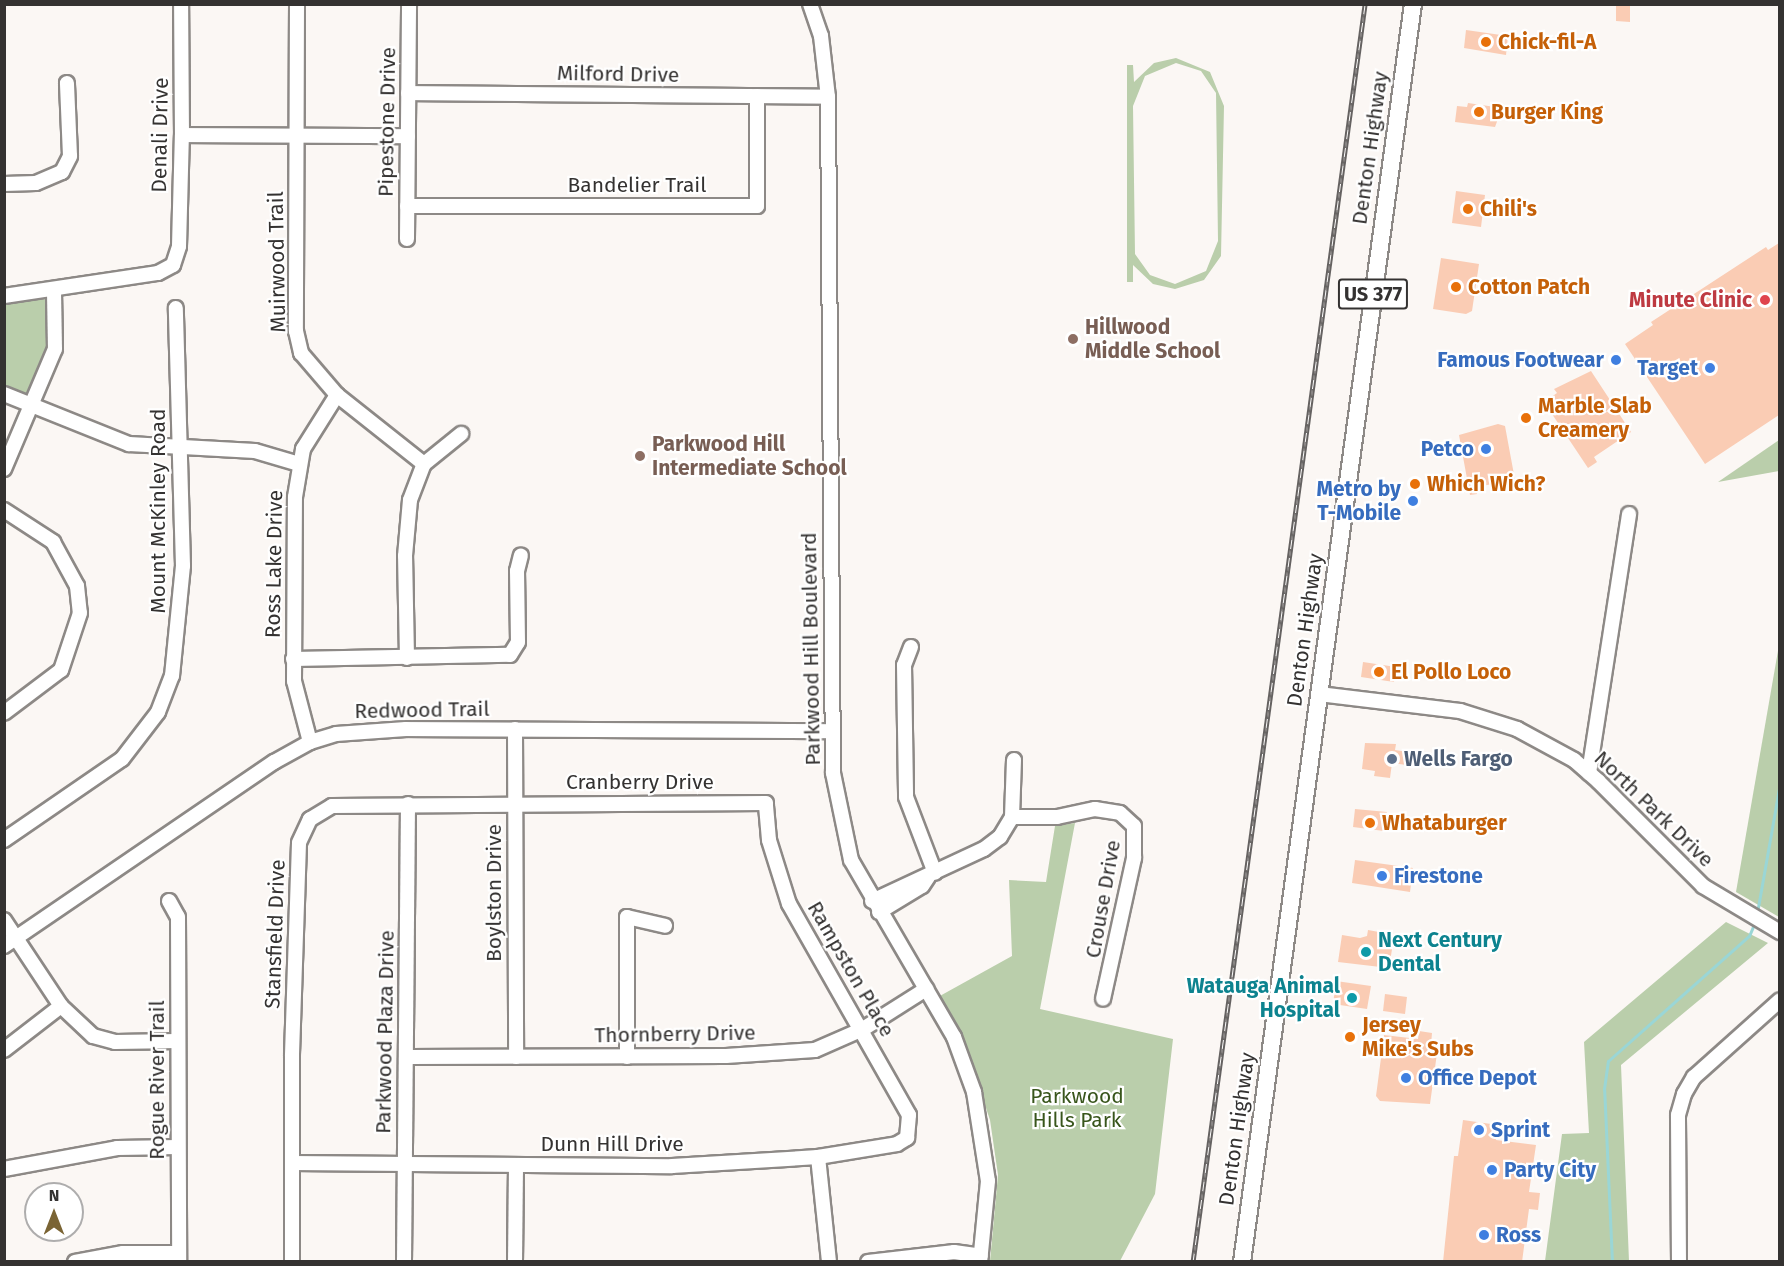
<!DOCTYPE html>
<style>
body{margin:0}
#map{position:relative;width:1784px;height:1266px;overflow:hidden;background:#fbf7f4;font-family:"Fira Sans",sans-serif}
div>[style]{position:absolute}
[style*='--x']{left:calc(var(--x)*1px);top:calc(var(--y)*1px);width:calc(var(--w)*1px);rotate:calc(var(--a)*1deg)}
.green>*{inset:0;background:#baceab}
.stream>*{height:3px;margin:-1.5px;padding:0 1.5px;transform-origin:1.5px;border-radius:1.5px;background:#9ad6d6}
.building>*{inset:0;background:#faccb4}
.roads{filter:drop-shadow(2px 0 #8d8986) drop-shadow(-2px 0 #8d8986) drop-shadow(0 2px #8d8986) drop-shadow(0 -2px #8d8986)}
.minor>*{height:14px;margin:-7px;padding:0 7px;transform-origin:7px;border-radius:7px;background:#fff}
.major>*{height:16px;margin:-8px;padding:0 8px;transform-origin:8px;border-radius:8px;background:#fff}
.rail>*{height:5px;margin-top:-2.5px;transform-origin:0;background:repeating-linear-gradient(90deg,#fff 0 9px,#656261 0 18px);box-sizing:border-box;border-block:2px solid #656261}
.dots>*{width:16px;height:16px;translate:-50% -50%;box-sizing:border-box;border:3px solid #fff;border-radius:50%}
span{translate:-50% -50%;white-space:nowrap;text-align:center;line-height:1.15;-webkit-text-stroke:4.5px #fff;paint-order:stroke}
.shield-label span{padding:2px 4px;background:#fff;border:2px solid;border-radius:4px;-webkit-text-stroke-width:0}
.shield-label{font-size:20px;color:#343231;font-weight:700}
.food-label{font-size:21px;color:#c56008;font-weight:700}
.left{translate:0 -50%;text-align:left}
.street-label{font-size:21px;color:#343231}
.health-label{font-size:21px;color:#be3a42;font-weight:700}
.right{translate:-100% -50%;text-align:right}
.education-label{font-size:21px;color:#785e54;font-weight:700}
.shop-label{font-size:21px;color:#366cbe;font-weight:700}
.service-label{font-size:21px;color:#4e5e75;font-weight:700}
.culture-label{font-size:21px;color:#0d838f;font-weight:700}
.park-label{font-size:21px;color:#38551b}
.frame{position:absolute;inset:0;border:6px solid #343231;pointer-events:none}
.north{position:absolute;left:24px;top:1182px;width:60px;height:60px;box-sizing:border-box;background:#fff;border:2px solid #aeadad;border-radius:50%;rotate:0deg;font-size:16px;font-weight:700;line-height:24px;text-align:center;color:#343231}
.north::after{content:'';display:block;margin:auto;width:21px;height:27px;background:#7a6434;clip-path:polygon(50% 0,100% 100%,50% 72%,0 100%)}
</style>
<div id="map">
<div class="green">
<i style="clip-path:polygon(evenodd,1176px 58px,1210px 72px,1224px 106px,1221px 256px,1204px 280px,1175px 289px,1153px 284px,1133px 265px,1133px 282px,1127px 282px,1127px 65px,1133px 65px,1134px 82px,1154px 63px,1176px 58px,1176px 63px,1201px 71px,1216px 93px,1218px 241px,1206px 271px,1175px 284px,1150px 275px,1135px 254px,1133px 106px,1145px 76px,1176px 63px)"></i>
<i style="clip-path:polygon(46px 299px,50px 337px,44px 362px,26px 395px,5px 388px,4px 302px)"></i>
<i style="clip-path:polygon(1779px 440px,1779px 471px,1718px 482px)"></i>
<i style="clip-path:polygon(1779px 645px,1779px 917px,1736px 892px)"></i>
<i style="clip-path:polygon(1075px 823px,1040px 1009px,1173px 1039px,1155px 1194px,1120px 1261px,990px 1261px,998px 1175px,990px 1120px,968px 1054px,938px 997px,1012px 956px,1009px 880px,1046px 882px,1055px 826px)"></i>
<i style="clip-path:polygon(1726px 922px,1768px 943px,1621px 1065px,1629px 1261px,1545px 1261px,1562px 1134px,1589px 1133px,1584px 1042px)"></i>
</div>
<div class="stream">
<i style="--x:1757;--y:913;--w:133;--a:-80"></i>
<i style="--x:1612;--y:1262;--w:173;--a:-92.6"></i>
<i style="--x:1604;--y:1089;--w:28;--a:-82"></i>
<i style="--x:1608;--y:1061;--w:188;--a:-41.6"></i>
<i style="--x:1749;--y:936;--w:15;--a:-67"></i>
</div>
<div class="building">
<i style="clip-path:polygon(1616px 4px,1630px 4px,1630px 22px,1616px 21px)"></i>
<i style="clip-path:polygon(1466px 30px,1508px 36px,1506px 55px,1464px 48px)"></i>
<i style="clip-path:polygon(1468px 103px,1502px 108px,1495px 127px,1455px 122px,1457px 106px,1467px 107px)"></i>
<i style="clip-path:polygon(1456px 191px,1485px 195px,1481px 227px,1452px 223px)"></i>
<i style="clip-path:polygon(1779px 243px,1779px 415px,1705px 464px,1625px 344px,1653px 325px,1651px 322px,1766px 247px,1768px 250px)"></i>
<i style="clip-path:polygon(1441px 258px,1479px 264px,1472px 311px,1466px 314px,1433px 309px)"></i>
<i style="clip-path:polygon(1591px 371px,1631px 432px,1594px 457px,1597px 462px,1588px 468px,1544px 402px,1557px 393px,1554px 389px)"></i>
<i style="clip-path:polygon(1498px 424px,1505px 426px,1515px 480px,1476px 487px,1477px 494px,1470px 495px,1459px 435px)"></i>
<i style="clip-path:polygon(1363px 662px,1396px 667px,1394px 682px,1361px 677px)"></i>
<i style="clip-path:polygon(1365px 743px,1396px 744px,1395px 750px,1423px 754px,1421px 767px,1392px 763px,1390px 778px,1374px 776px,1375px 771px,1362px 769px)"></i>
<i style="clip-path:polygon(1355px 809px,1387px 812px,1384px 831px,1353px 827px)"></i>
<i style="clip-path:polygon(1355px 860px,1413px 868px,1410px 892px,1352px 883px)"></i>
<i style="clip-path:polygon(1368px 930px,1379px 932px,1383px 942px,1393px 943px,1389px 968px,1338px 962px,1342px 935px,1360px 938px,1367px 936px)"></i>
<i style="clip-path:polygon(1336px 981px,1371px 986px,1367px 1009px,1333px 1004px)"></i>
<i style="clip-path:polygon(1385px 994px,1407px 997px,1405px 1014px,1383px 1011px)"></i>
<i style="clip-path:polygon(1419px 1031px,1432px 1033px,1431px 1045px,1438px 1046px,1430px 1104px,1380px 1101px,1376px 1096px,1384px 1035px,1418px 1039px)"></i>
<i style="clip-path:polygon(1463px 1120px,1498px 1125px,1496px 1140px,1536px 1145px,1529px 1192px,1540px 1193px,1538px 1210px,1529px 1209px,1522px 1262px,1443px 1262px,1454px 1156px,1458px 1156px)"></i>
</div>
<div class="roads">
<div class="minor">
<i style="--x:297;--y:4;--w:327;--a:90.2"></i>
<i style="--x:296;--y:331;--w:23;--a:77"></i>
<i style="--x:301;--y:353;--w:55;--a:49.4"></i>
<i style="--x:337;--y:395;--w:111;--a:38.4"></i>
<i style="--x:810;--y:4;--w:34;--a:71"></i>
<i style="--x:821;--y:36;--w:61;--a:83.5"></i>
<i style="--x:828;--y:97;--w:676;--a:89.58"></i>
<i style="--x:833;--y:773;--w:89;--a:78.3"></i>
<i style="--x:851;--y:860;--w:205;--a:59.8"></i>
<i style="--x:954;--y:1037;--w:59;--a:70"></i>
<i style="--x:974;--y:1092;--w:90;--a:81.1"></i>
<i style="--x:988;--y:1181;--w:81;--a:95.6"></i>
<i style="--x:408;--y:93;--w:420;--a:0.5"></i>
<i style="--x:182;--y:135;--w:226;--a:0.3"></i>
<i style="--x:4;--y:184;--w:32;--a:-2"></i>
<i style="--x:36;--y:183;--w:28;--a:-23"></i>
<i style="--x:62;--y:172;--w:18;--a:-63"></i>
<i style="--x:70;--y:156;--w:73;--a:-92.4"></i>
<i style="--x:407;--y:206;--w:350;--a:0"></i>
<i style="--x:757;--y:206;--w:110;--a:-90"></i>
<i style="--x:407;--y:239;--w:235;--a:-89.5"></i>
<i style="--x:4;--y:296;--w:156;--a:-8.5"></i>
<i style="--x:158;--y:273;--w:17;--a:-28"></i>
<i style="--x:173;--y:265;--w:20;--a:-72"></i>
<i style="--x:179;--y:246;--w:111;--a:-88.5"></i>
<i style="--x:182;--y:135;--w:131;--a:-90.4"></i>
<i style="--x:4;--y:394;--w:135;--a:21.8"></i>
<i style="--x:129;--y:444;--w:126;--a:3.2"></i>
<i style="--x:255;--y:451;--w:46;--a:16.5"></i>
<i style="--x:4;--y:469;--w:130;--a:-67"></i>
<i style="--x:55;--y:349;--w:58;--a:-91"></i>
<i style="--x:4;--y:510;--w:59;--a:33.1"></i>
<i style="--x:53;--y:542;--w:50;--a:61.4"></i>
<i style="--x:77;--y:586;--w:27;--a:84"></i>
<i style="--x:80;--y:613;--w:60;--a:108.4"></i>
<i style="--x:61;--y:670;--w:71;--a:143"></i>
<i style="--x:911;--y:647;--w:19;--a:111"></i>
<i style="--x:904;--y:665;--w:132;--a:89.1"></i>
<i style="--x:906;--y:797;--w:81;--a:69.1"></i>
<i style="--x:407;--y:658;--w:102;--a:-91.1"></i>
<i style="--x:405;--y:556;--w:56;--a:-84.9"></i>
<i style="--x:410;--y:500;--w:39;--a:-69"></i>
<i style="--x:424;--y:464;--w:48;--a:-39"></i>
<i style="--x:293;--y:659;--w:217;--a:-1.1"></i>
<i style="--x:510;--y:655;--w:15;--a:-58"></i>
<i style="--x:518;--y:642;--w:71;--a:-90.8"></i>
<i style="--x:517;--y:571;--w:16;--a:-76"></i>
<i style="--x:1319;--y:694;--w:142;--a:6.9"></i>
<i style="--x:1460;--y:711;--w:60;--a:17.5"></i>
<i style="--x:1517;--y:729;--w:65;--a:28.5"></i>
<i style="--x:1574;--y:760;--w:33;--a:41"></i>
<i style="--x:1599;--y:782;--w:147;--a:45"></i>
<i style="--x:1703;--y:886;--w:90;--a:30.9"></i>
<i style="--x:515;--y:729;--w:328;--a:89.8"></i>
<i style="--x:310;--y:742;--w:63;--a:-104.7"></i>
<i style="--x:294;--y:681;--w:184;--a:-89.7"></i>
<i style="--x:295;--y:497;--w:49;--a:-80.5"></i>
<i style="--x:303;--y:449;--w:64;--a:-57.8"></i>
<i style="--x:1589;--y:773;--w:262;--a:-81.2"></i>
<i style="--x:1012;--y:817;--w:45;--a:0"></i>
<i style="--x:1057;--y:817;--w:39;--a:-12"></i>
<i style="--x:1095;--y:809;--w:25;--a:9"></i>
<i style="--x:1120;--y:813;--w:19;--a:43"></i>
<i style="--x:1134;--y:826;--w:32;--a:90"></i>
<i style="--x:1134;--y:858;--w:144;--a:102.4"></i>
<i style="--x:4;--y:840;--w:143;--a:-34.5"></i>
<i style="--x:122;--y:759;--w:59;--a:-52.5"></i>
<i style="--x:158;--y:712;--w:39;--a:-69"></i>
<i style="--x:172;--y:676;--w:111;--a:-84.3"></i>
<i style="--x:183;--y:566;--w:258;--a:-91.6"></i>
<i style="--x:169;--y:901;--w:18;--a:61"></i>
<i style="--x:178;--y:917;--w:345;--a:89.8"></i>
<i style="--x:872;--y:901;--w:123;--a:-24.9"></i>
<i style="--x:984;--y:849;--w:20;--a:-37"></i>
<i style="--x:1000;--y:837;--w:23;--a:-59"></i>
<i style="--x:1012;--y:817;--w:57;--a:-88"></i>
<i style="--x:879;--y:912;--w:50;--a:-31.2"></i>
<i style="--x:922;--y:886;--w:11;--a:-56"></i>
<i style="--x:4;--y:920;--w:103;--a:56.5"></i>
<i style="--x:61;--y:1006;--w:44;--a:43.2"></i>
<i style="--x:93;--y:1036;--w:23;--a:15"></i>
<i style="--x:115;--y:1042;--w:63;--a:-0.9"></i>
<i style="--x:4;--y:946;--w:327;--a:-34.3"></i>
<i style="--x:274;--y:762;--w:41;--a:-29.1"></i>
<i style="--x:310;--y:742;--w:27;--a:-17"></i>
<i style="--x:336;--y:734;--w:70;--a:-4.1"></i>
<i style="--x:406;--y:729;--w:426;--a:0.3"></i>
<i style="--x:4;--y:1050;--w:72;--a:-37.7"></i>
<i style="--x:408;--y:1057;--w:318;--a:-0.2"></i>
<i style="--x:726;--y:1056;--w:89;--a:-3.9"></i>
<i style="--x:815;--y:1050;--w:52;--a:-23.6"></i>
<i style="--x:863;--y:1029;--w:75;--a:-32.4"></i>
<i style="--x:627;--y:1057;--w:140;--a:-90"></i>
<i style="--x:627;--y:917;--w:39;--a:13"></i>
<i style="--x:818;--y:1157;--w:106;--a:84"></i>
<i style="--x:292;--y:1163;--w:380;--a:0.5"></i>
<i style="--x:672;--y:1166;--w:146;--a:-3.5"></i>
<i style="--x:818;--y:1157;--w:80;--a:-9.3"></i>
<i style="--x:897;--y:1144;--w:12;--a:-31"></i>
<i style="--x:907;--y:1138;--w:23;--a:-85"></i>
<i style="--x:909;--y:1115;--w:243;--a:-119.6"></i>
<i style="--x:789;--y:904;--w:67;--a:-107.4"></i>
<i style="--x:769;--y:840;--w:37;--a:-95"></i>
<i style="--x:766;--y:803;--w:434;--a:179.6"></i>
<i style="--x:332;--y:806;--w:26;--a:149"></i>
<i style="--x:310;--y:819;--w:26;--a:115"></i>
<i style="--x:299;--y:843;--w:213;--a:91.9"></i>
<i style="--x:292;--y:1056;--w:206;--a:90"></i>
<i style="--x:4;--y:1169;--w:115;--a:-10.5"></i>
<i style="--x:117;--y:1148;--w:61;--a:-0.9"></i>
<i style="--x:75;--y:1262;--w:49;--a:-10.6"></i>
<i style="--x:123;--y:1253;--w:56;--a:0"></i>
<i style="--x:404;--y:1262;--w:458;--a:-89.5"></i>
<i style="--x:515;--y:1262;--w:97;--a:-89.4"></i>
<i style="--x:868;--y:1262;--w:87;--a:-6.6"></i>
<i style="--x:954;--y:1252;--w:27;--a:8"></i>
<i style="--x:1679;--y:1262;--w:147;--a:-90.4"></i>
<i style="--x:1678;--y:1115;--w:22;--a:-74"></i>
<i style="--x:1684;--y:1094;--w:20;--a:-60"></i>
<i style="--x:1694;--y:1077;--w:115;--a:-41.8"></i>
</div>
<div class="major">
<i style="--x:1242;--y:1262;--w:1270;--a:-82.26"></i>
</div>
</div>
<div class="rail">
<i style="--x:1193;--y:1262;--w:1270;--a:-82.21"></i>
</div>
<div class="dots">
<i style="left:1486px;top:42px;background:#e8710a"></i>
<i style="left:1479px;top:112px;background:#e8710a"></i>
<i style="left:1468px;top:209px;background:#e8710a"></i>
<i style="left:1456px;top:287px;background:#e8710a"></i>
<i style="left:1765px;top:300px;background:#e0444e"></i>
<i style="left:1073px;top:339px;background:#8d6e63"></i>
<i style="left:1616px;top:360px;background:#3f7fe0"></i>
<i style="left:1710px;top:368px;background:#3f7fe0"></i>
<i style="left:1526px;top:418px;background:#e8710a"></i>
<i style="left:1486px;top:449px;background:#3f7fe0"></i>
<i style="left:640px;top:456px;background:#8d6e63"></i>
<i style="left:1415px;top:484px;background:#e8710a"></i>
<i style="left:1413px;top:501px;background:#3f7fe0"></i>
<i style="left:1379px;top:672px;background:#e8710a"></i>
<i style="left:1392px;top:759px;background:#5c6f8a"></i>
<i style="left:1370px;top:823px;background:#e8710a"></i>
<i style="left:1382px;top:876px;background:#3f7fe0"></i>
<i style="left:1366px;top:952px;background:#0f9aa8"></i>
<i style="left:1352px;top:998px;background:#0f9aa8"></i>
<i style="left:1350px;top:1037px;background:#e8710a"></i>
<i style="left:1406px;top:1078px;background:#3f7fe0"></i>
<i style="left:1479px;top:1130px;background:#3f7fe0"></i>
<i style="left:1492px;top:1170px;background:#3f7fe0"></i>
<i style="left:1484px;top:1235px;background:#3f7fe0"></i>
</div>
<div class="shield-label">
<span style="left:1373px;top:294px">US 377</span>
</div>
<div class="food-label">
<span class="left" style="left:1498px;top:42px">Chick-fil-A</span>
<span class="left" style="left:1491px;top:112px">Burger King</span>
<span class="left" style="left:1480px;top:209px">Chili's</span>
<span class="left" style="left:1468px;top:287px">Cotton Patch</span>
<span class="left" style="left:1538px;top:418px">Marble Slab<br>Creamery</span>
<span class="left" style="left:1427px;top:484px">Which Wich?</span>
<span class="left" style="left:1391px;top:672px">El Pollo Loco</span>
<span class="left" style="left:1382px;top:823px">Whataburger</span>
<span class="left" style="left:1362px;top:1037px">Jersey<br>Mike's Subs</span>
</div>
<div class="street-label">
<span style="left:618px;top:74px;rotate:1deg">Milford Drive</span>
<span style="left:387px;top:122px;rotate:-89deg">Pipestone Drive</span>
<span style="left:160px;top:135px;rotate:-89deg">Denali Drive</span>
<span style="left:1370px;top:148px;rotate:-82deg">Denton Highway</span>
<span style="left:637px;top:185px">Bandelier Trail</span>
<span style="left:277px;top:262px;rotate:-91deg">Muirwood Trail</span>
<span style="left:158px;top:511px;rotate:-90deg">Mount McKinley Road</span>
<span style="left:274px;top:564px;rotate:-89deg">Ross Lake Drive</span>
<span style="left:1305px;top:630px;rotate:-82deg">Denton Highway</span>
<span style="left:811px;top:649px;rotate:-91deg">Parkwood Hill Boulevard</span>
<span style="left:422px;top:710px;rotate:-1deg">Redwood Trail</span>
<span style="left:640px;top:782px">Cranberry Drive</span>
<span style="left:1654px;top:809px;rotate:44deg">North Park Drive</span>
<span style="left:494px;top:893px;rotate:-90deg">Boylston Drive</span>
<span style="left:1103px;top:899px;rotate:-80deg">Crouse Drive</span>
<span style="left:275px;top:934px;rotate:-88deg">Stansfield Drive</span>
<span style="left:851px;top:969px;rotate:60deg">Rampston Place</span>
<span style="left:385px;top:1032px;rotate:-89deg">Parkwood Plaza Drive</span>
<span style="left:675px;top:1034px;rotate:-1deg">Thornberry Drive</span>
<span style="left:157px;top:1080px;rotate:-90deg">Rogue River Trail</span>
<span style="left:1237px;top:1129px;rotate:-82deg">Denton Highway</span>
<span style="left:612px;top:1144px">Dunn Hill Drive</span>
</div>
<div class="health-label">
<span class="right" style="left:1752px;top:300px">Minute Clinic</span>
</div>
<div class="education-label">
<span class="left" style="left:1085px;top:339px">Hillwood<br>Middle School</span>
<span class="left" style="left:652px;top:456px">Parkwood Hill<br>Intermediate School</span>
</div>
<div class="shop-label">
<span class="right" style="left:1604px;top:360px">Famous Footwear</span>
<span class="right" style="left:1698px;top:368px">Target</span>
<span class="right" style="left:1474px;top:449px">Petco</span>
<span class="right" style="left:1401px;top:501px">Metro by<br>T-Mobile</span>
<span class="left" style="left:1394px;top:876px">Firestone</span>
<span class="left" style="left:1418px;top:1078px">Office Depot</span>
<span class="left" style="left:1491px;top:1130px">Sprint</span>
<span class="left" style="left:1504px;top:1170px">Party City</span>
<span class="left" style="left:1496px;top:1235px">Ross</span>
</div>
<div class="service-label">
<span class="left" style="left:1404px;top:759px">Wells Fargo</span>
</div>
<div class="culture-label">
<span class="left" style="left:1378px;top:952px">Next Century<br>Dental</span>
<span class="right" style="left:1340px;top:998px">Watauga Animal<br>Hospital</span>
</div>
<div class="park-label">
<span style="left:1077px;top:1108px">Parkwood<br>Hills Park</span>
</div>
<div class="frame"></div>
<div class="north">N</div>
</div>
